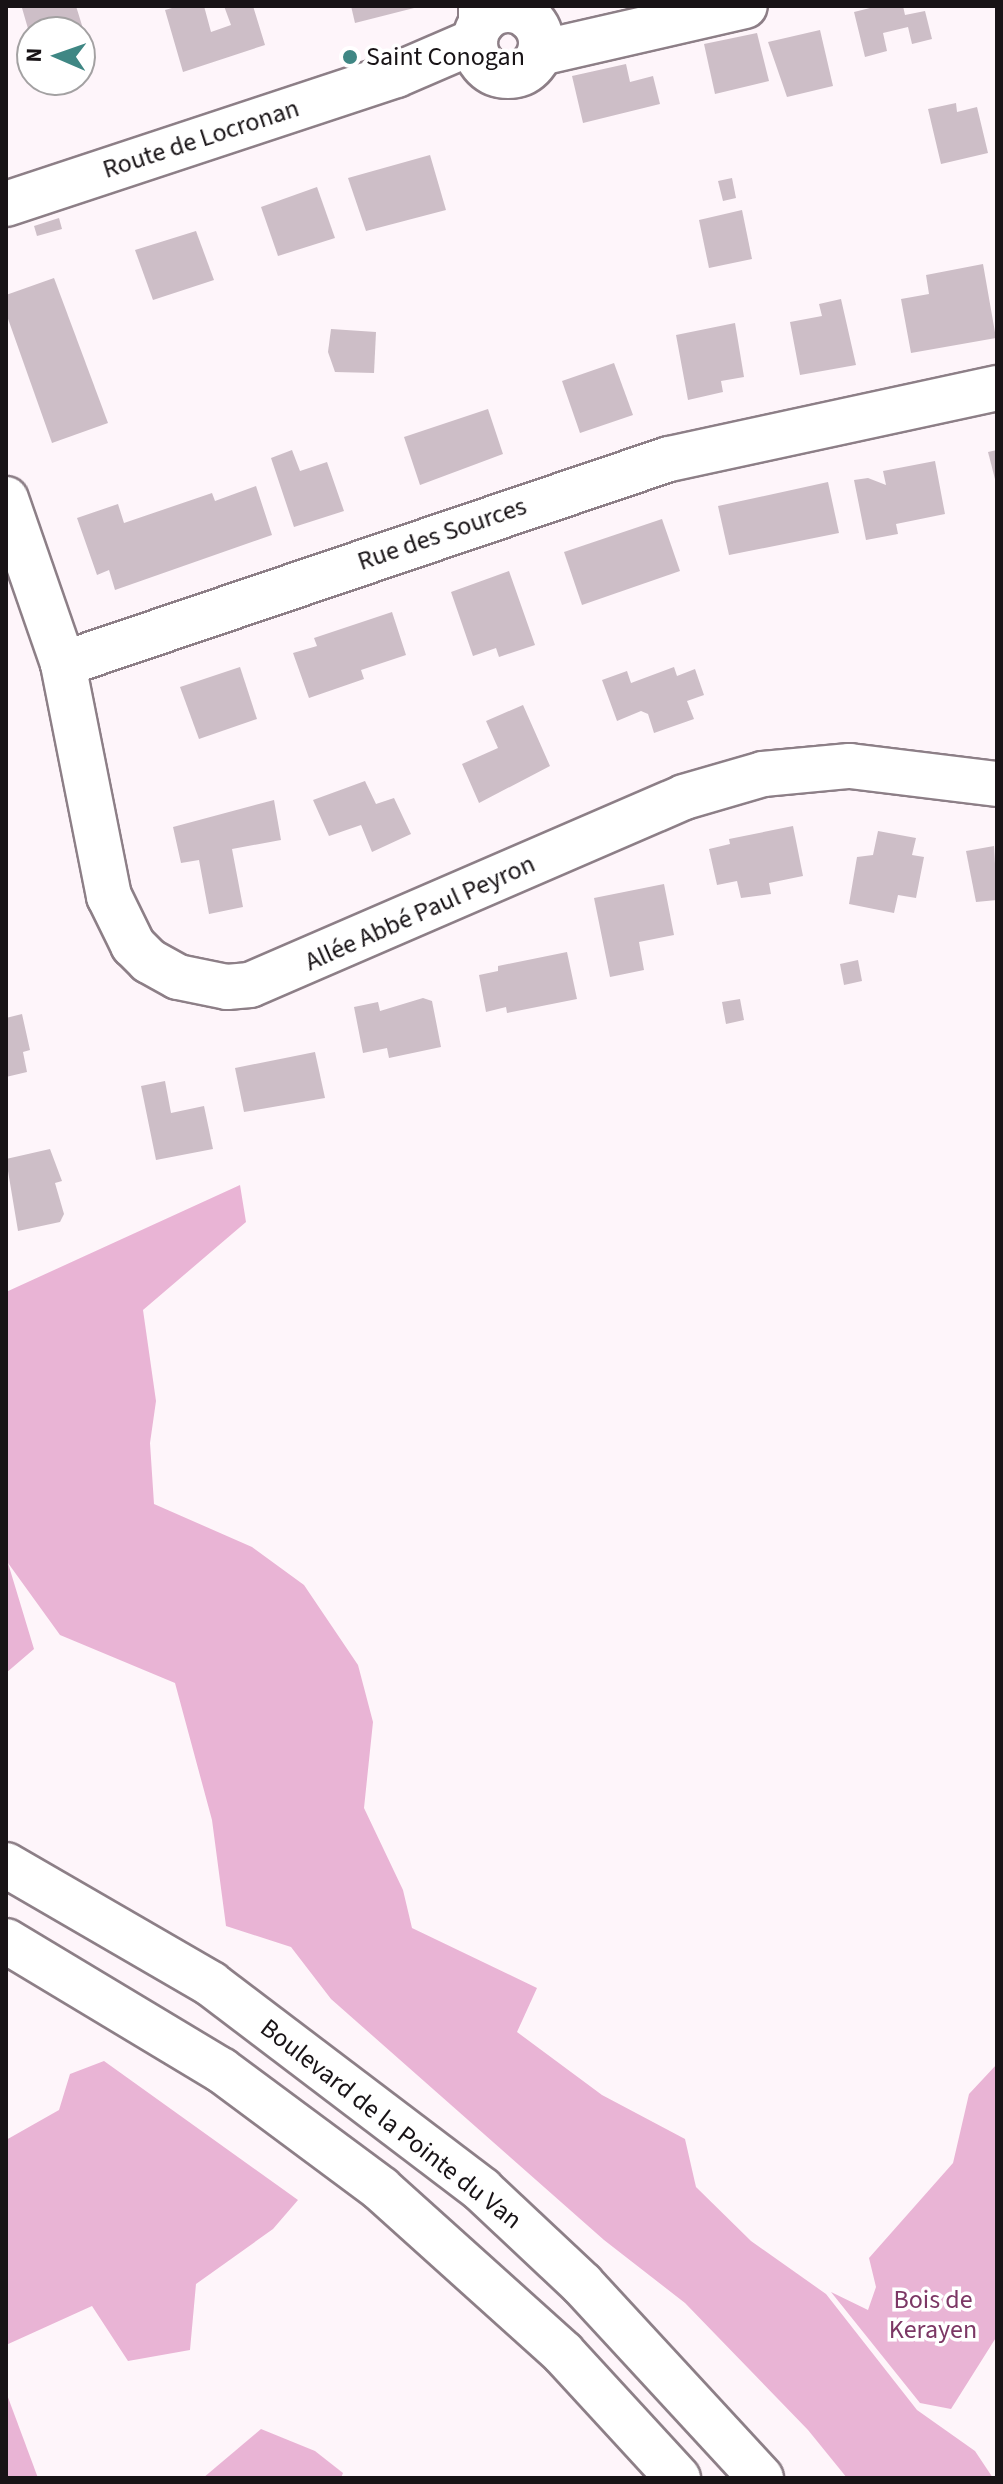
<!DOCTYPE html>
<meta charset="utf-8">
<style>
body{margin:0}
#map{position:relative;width:1003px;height:2484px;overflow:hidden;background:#fef5fa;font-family:"Source Sans 3",sans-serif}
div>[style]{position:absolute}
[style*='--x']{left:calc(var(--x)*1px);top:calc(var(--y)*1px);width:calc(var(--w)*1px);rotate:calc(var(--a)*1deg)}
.green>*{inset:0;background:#e9b4d5}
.building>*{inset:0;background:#cdbec7}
.roads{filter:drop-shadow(2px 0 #8d7f87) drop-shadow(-2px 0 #8d7f87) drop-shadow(0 2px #8d7f87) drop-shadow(0 -2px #8d7f87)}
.minor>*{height:44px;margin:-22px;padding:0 22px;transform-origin:22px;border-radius:22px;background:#fff}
.major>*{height:44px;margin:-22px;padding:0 22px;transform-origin:22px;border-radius:22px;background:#fff}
.major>.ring{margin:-22px;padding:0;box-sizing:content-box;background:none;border:44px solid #fff;border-radius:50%}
.highway>*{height:44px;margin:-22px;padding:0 22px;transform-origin:22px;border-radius:22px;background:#fff}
.dots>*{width:22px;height:22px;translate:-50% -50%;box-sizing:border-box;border:4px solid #fff;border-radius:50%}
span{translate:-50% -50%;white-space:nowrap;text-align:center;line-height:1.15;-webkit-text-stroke:7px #fff;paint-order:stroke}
.poi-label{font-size:26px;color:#181316}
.left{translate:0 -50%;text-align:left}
.street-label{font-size:26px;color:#181316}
.park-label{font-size:26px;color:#7c3765}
.frame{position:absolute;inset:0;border:8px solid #181316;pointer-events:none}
.north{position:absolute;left:16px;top:16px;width:80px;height:80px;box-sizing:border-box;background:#fff;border:2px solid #a3a1a2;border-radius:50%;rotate:272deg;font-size:22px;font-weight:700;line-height:32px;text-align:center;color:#181316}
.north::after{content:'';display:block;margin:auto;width:28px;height:36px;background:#3f8784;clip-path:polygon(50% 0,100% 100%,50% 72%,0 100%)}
</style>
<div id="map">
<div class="green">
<i style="clip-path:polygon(240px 1185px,246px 1222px,143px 1310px,156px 1401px,150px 1443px,154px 1504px,252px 1547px,304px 1585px,358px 1665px,373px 1722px,364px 1808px,403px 1890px,412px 1928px,537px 1988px,517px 2032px,602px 2095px,685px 2139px,696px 2187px,751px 2241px,826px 2294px,917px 2410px,975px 2451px,993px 2478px,847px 2478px,808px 2430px,685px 2303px,604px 2240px,331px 1999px,291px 1947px,226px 1926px,212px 1820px,175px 1683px,60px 1635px,8px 1563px,34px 1649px,6px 1673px,6px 1292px)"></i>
<i style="clip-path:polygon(104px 2061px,298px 2200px,273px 2229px,196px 2284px,190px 2350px,128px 2361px,92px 2306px,6px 2345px,6px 2140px,59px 2110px,70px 2074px)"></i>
<i style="clip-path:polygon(997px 2064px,997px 2336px,951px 2409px,920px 2403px,831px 2292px,868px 2310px,876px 2287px,869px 2258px,953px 2163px,969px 2094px)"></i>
<i style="clip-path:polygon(6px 2392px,38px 2478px,6px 2478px)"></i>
<i style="clip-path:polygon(261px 2429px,315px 2451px,343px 2473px,341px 2478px,203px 2478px)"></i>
</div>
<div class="building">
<i style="clip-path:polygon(76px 6px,93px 61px,80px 66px,80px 32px,32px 32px,31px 39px,22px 8px)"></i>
<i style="clip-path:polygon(179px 6px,204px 6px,211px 32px,231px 25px,224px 6px,253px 6px,265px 45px,183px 72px,165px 10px)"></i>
<i style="clip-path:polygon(351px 6px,418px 6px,418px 7px,355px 23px)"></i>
<i style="clip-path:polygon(878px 6px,903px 6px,905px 15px,925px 11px,932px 39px,912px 44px,908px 27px,883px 33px,887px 51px,865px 57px,854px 12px)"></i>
<i style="clip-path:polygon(820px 30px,833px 86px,787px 97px,768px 42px)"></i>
<i style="clip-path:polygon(757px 33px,769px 81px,715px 94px,704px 44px)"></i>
<i style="clip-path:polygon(626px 64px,630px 82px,653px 76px,660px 104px,583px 123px,572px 76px)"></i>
<i style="clip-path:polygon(956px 103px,957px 112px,977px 107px,988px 153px,941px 164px,928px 109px)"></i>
<i style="clip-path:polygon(430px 155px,446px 210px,366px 231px,348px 178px)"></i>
<i style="clip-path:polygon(732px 178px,736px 198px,723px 201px,718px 181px)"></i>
<i style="clip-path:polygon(317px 187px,335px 238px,278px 256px,261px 207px)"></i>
<i style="clip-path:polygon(742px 210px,752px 259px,709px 268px,699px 220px)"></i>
<i style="clip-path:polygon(59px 218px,62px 229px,37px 236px,34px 226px)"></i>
<i style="clip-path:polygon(196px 231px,214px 280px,153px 300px,135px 250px)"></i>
<i style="clip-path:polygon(983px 264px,996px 338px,911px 353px,901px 299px,929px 294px,926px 275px)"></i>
<i style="clip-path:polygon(54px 278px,108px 423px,52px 443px,7px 316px,6px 295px)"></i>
<i style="clip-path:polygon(841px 299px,856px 365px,800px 375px,790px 322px,822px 316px,819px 304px)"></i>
<i style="clip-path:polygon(735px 323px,744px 377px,721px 381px,723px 392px,688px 400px,676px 335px)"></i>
<i style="clip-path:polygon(331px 329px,376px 332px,374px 373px,335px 372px,328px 352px)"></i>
<i style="clip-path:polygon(614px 363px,633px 415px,580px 433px,562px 381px)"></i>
<i style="clip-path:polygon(488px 409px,503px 454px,420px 485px,404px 437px)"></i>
<i style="clip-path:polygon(292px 450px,300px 471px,327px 462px,344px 511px,294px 527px,271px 458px)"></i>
<i style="clip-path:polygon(997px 450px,997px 483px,996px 483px,988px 452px)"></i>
<i style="clip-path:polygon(935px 461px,945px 514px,896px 524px,898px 534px,866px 540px,854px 480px,868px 478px,886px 485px,883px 471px)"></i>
<i style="clip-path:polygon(828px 482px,839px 533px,729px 555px,718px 506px)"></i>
<i style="clip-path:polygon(256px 486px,272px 535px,115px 590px,109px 570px,97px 575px,77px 518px,118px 504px,124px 523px,212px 493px,215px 501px)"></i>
<i style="clip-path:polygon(662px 519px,680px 571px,582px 605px,564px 552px)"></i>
<i style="clip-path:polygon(509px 571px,535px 645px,499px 657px,496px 648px,473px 656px,451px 592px)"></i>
<i style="clip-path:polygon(392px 612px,406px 655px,361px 670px,364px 679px,309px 698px,293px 653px,317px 646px,314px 638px)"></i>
<i style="clip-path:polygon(240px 667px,257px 719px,199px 739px,180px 687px)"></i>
<i style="clip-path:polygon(674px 667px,677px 676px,695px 669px,704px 695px,687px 701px,694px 719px,654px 733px,648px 714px,641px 711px,617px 721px,602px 680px,627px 671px,631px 683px)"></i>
<i style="clip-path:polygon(523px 705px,550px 766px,479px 803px,462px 764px,498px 748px,486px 721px)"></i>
<i style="clip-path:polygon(365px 781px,376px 804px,394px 798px,411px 834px,372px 852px,361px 825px,329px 836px,313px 800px)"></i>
<i style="clip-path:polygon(274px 800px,281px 840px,232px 849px,243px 907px,209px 914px,199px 860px,181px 863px,173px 827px)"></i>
<i style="clip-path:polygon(793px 826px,803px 876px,769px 883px,771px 894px,741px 898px,737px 881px,717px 885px,709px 849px,730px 844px,729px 839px)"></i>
<i style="clip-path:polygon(878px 831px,916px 838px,912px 855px,924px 857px,916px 898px,898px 895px,894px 913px,849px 904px,857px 857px,873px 855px)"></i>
<i style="clip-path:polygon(994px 846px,997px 900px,976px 902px,966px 851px)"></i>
<i style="clip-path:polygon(664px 884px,674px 935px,639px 942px,644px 970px,610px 977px,594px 898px)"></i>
<i style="clip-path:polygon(567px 952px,577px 999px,507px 1013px,506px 1007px,486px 1012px,479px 975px,498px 971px,498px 966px)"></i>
<i style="clip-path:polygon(858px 960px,862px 981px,844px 985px,840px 964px)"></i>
<i style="clip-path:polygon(423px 998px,432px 1001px,441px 1047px,389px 1058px,387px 1048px,363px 1053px,354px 1007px,378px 1002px,380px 1011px)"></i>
<i style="clip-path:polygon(740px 999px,744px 1020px,726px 1024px,722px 1002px)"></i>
<i style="clip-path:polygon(22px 1014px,30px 1050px,23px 1052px,27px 1072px,6px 1077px,6px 1018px)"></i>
<i style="clip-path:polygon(315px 1052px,325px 1098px,244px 1112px,235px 1068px)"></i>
<i style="clip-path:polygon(165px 1081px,171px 1113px,204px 1106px,213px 1149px,156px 1160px,141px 1086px)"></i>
<i style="clip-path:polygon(50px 1149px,62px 1181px,55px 1183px,64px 1214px,60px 1222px,18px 1231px,6px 1159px)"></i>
</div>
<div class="roads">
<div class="minor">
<i style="--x:526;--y:6;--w:12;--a:76"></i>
<i style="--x:481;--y:24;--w:18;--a:-90"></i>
<i style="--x:6;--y:499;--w:175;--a:70.9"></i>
<i style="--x:63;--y:664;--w:237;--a:78.8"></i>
<i style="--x:109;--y:896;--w:55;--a:63.9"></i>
<i style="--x:133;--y:945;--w:23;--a:45"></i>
<i style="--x:149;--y:961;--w:33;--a:29"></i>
<i style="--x:178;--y:977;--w:50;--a:11.5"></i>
<i style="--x:227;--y:987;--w:23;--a:-5"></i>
<i style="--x:250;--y:985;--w:473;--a:-23.4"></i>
<i style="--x:684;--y:797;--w:82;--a:-16.2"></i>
<i style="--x:763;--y:774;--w:87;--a:-5.3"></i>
<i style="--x:850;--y:766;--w:148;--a:7"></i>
<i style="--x:63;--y:664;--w:640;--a:-18.69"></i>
<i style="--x:669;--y:459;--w:336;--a:-12.2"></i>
</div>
<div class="major">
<i class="ring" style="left:475px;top:10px;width:22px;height:22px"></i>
<i style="--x:540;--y:53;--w:210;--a:-12.9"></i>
<i style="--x:6;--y:204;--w:411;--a:-18.3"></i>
<i style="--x:396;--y:75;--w:86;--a:-23.3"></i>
</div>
<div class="highway">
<i style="--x:6;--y:1865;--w:237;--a:30.1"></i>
<i style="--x:211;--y:1984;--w:340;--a:37.2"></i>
<i style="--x:482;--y:2190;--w:137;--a:43.2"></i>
<i style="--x:582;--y:2284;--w:264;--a:47.3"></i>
<i style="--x:6;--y:1941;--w:251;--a:31"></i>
<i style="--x:221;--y:2070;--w:199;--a:36.6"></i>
<i style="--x:381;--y:2189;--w:245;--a:42"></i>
<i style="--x:563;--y:2353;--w:170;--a:47.4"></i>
</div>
</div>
<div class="dots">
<i style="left:350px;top:57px;background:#3f8784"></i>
</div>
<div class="poi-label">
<span class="left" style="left:366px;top:57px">Saint Conogan</span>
</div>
<div class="street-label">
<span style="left:201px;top:139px;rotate:-18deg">Route de Locronan</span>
<span style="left:442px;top:534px;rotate:-19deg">Rue des Sources</span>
<span style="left:420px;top:913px;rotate:-24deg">Allée Abbé Paul Peyron</span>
<span style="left:391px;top:2124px;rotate:38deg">Boulevard de la Pointe du Van</span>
</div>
<div class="park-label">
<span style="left:933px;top:2315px">Bois de<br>Kerayen</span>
</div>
<div class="frame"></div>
<div class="north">N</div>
</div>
